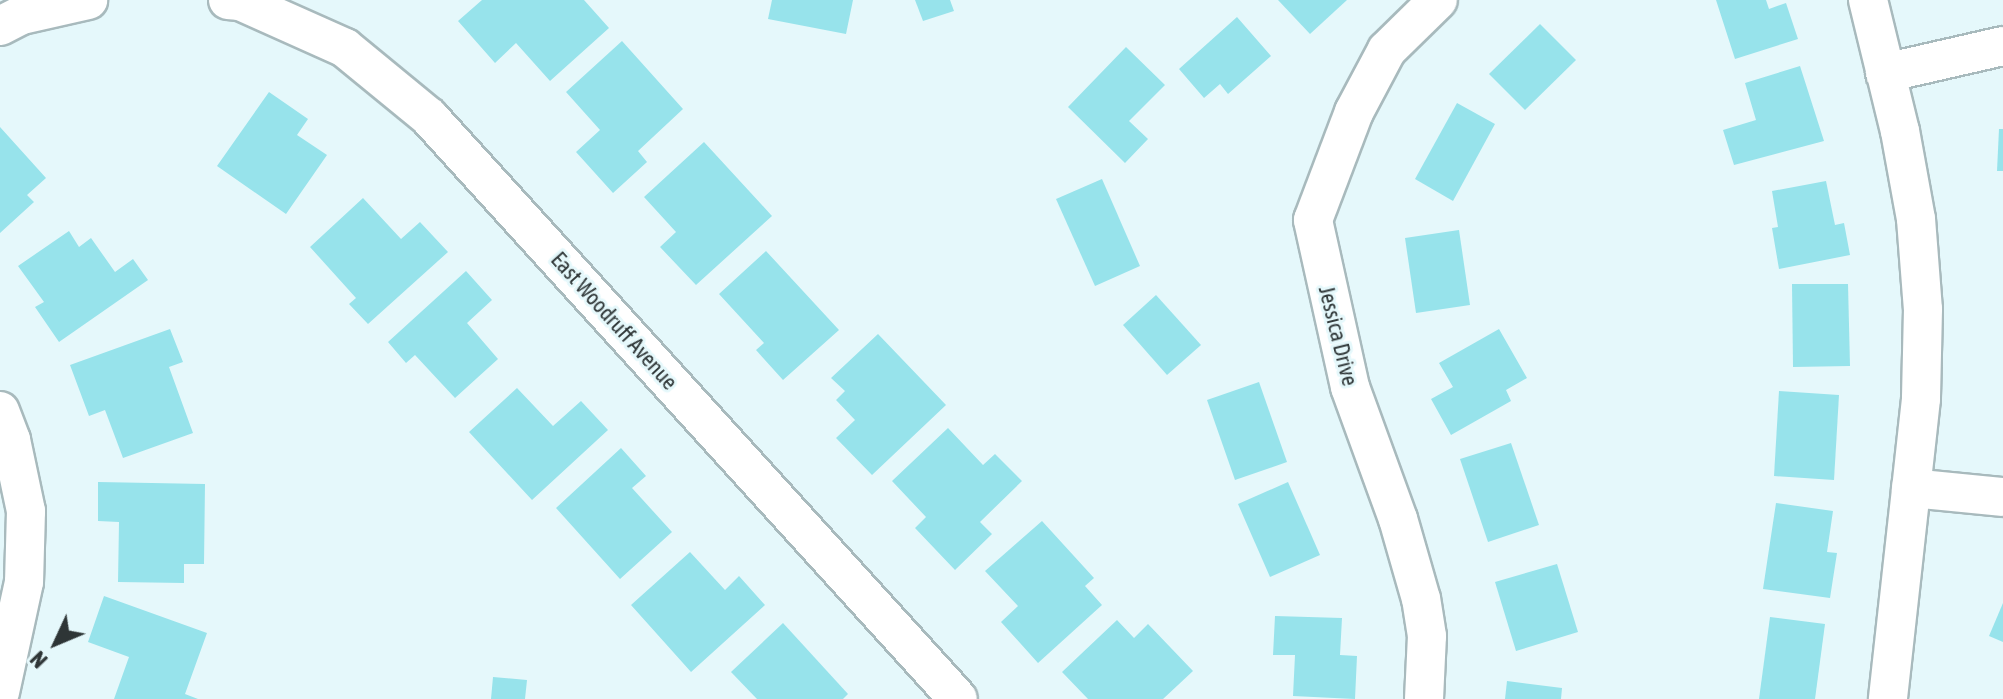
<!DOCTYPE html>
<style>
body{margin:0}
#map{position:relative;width:2003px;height:699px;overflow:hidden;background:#e5f8fb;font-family:"Asap Condensed",sans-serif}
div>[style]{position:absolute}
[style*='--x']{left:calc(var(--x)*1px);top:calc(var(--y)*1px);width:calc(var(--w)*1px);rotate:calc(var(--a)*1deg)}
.building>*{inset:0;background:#97e3eb}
.roads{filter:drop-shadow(2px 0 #a8babd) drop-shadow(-2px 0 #a8babd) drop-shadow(0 2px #a8babd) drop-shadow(0 -2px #a8babd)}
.minor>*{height:38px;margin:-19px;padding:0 19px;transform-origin:19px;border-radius:19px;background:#fff}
span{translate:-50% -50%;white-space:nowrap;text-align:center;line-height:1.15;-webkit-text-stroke:6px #e5f8fb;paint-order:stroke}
.street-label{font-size:22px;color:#2e3536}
.north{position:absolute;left:16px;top:603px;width:80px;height:80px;-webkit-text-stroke:6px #e5f8fb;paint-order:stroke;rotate:226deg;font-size:22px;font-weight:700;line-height:32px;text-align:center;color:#2e3536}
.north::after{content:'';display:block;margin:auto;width:28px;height:36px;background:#2e3536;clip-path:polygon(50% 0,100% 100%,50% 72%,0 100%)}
</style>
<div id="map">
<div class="building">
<i style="clip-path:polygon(482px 0,584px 0,609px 28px,550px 81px,516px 43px,495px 63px,458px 21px)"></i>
<i style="clip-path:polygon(772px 0,853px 0,846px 34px,768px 19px)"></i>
<i style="clip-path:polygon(915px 0,950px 0,954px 11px,923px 21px)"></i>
<i style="clip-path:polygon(1278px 0,1347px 0,1310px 34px)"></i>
<i style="clip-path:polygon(1716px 0,1766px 0,1769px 9px,1786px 3px,1798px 39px,1735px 59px)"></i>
<i style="clip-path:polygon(1237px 17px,1271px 56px,1228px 94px,1220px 84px,1204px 98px,1179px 69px)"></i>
<i style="clip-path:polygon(1540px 24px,1576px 60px,1525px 110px,1489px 74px)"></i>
<i style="clip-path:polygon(622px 41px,683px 109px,638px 151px,647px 162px,613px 193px,576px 152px,600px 130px,566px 92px)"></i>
<i style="clip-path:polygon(1126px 47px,1165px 85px,1129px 121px,1148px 139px,1125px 163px,1068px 107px)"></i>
<i style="clip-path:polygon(1800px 66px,1824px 141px,1734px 165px,1723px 130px,1756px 120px,1745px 83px)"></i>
<i style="clip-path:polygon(269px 92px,308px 119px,297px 135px,327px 155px,286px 214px,217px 166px)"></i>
<i style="clip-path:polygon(1457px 103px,1495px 124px,1453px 201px,1415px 179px)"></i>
<i style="clip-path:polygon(0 127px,46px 178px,27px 195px,34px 202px,0 233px)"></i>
<i style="clip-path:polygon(1999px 129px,2003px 129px,2003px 171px,1997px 171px)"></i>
<i style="clip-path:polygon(704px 142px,772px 216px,696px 285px,660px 247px,676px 232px,644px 197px)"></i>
<i style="clip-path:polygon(1102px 179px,1140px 266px,1095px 286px,1056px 199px)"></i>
<i style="clip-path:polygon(1826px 181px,1835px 225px,1844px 223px,1850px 255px,1779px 269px,1772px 228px,1778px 227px,1772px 191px)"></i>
<i style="clip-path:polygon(363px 198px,401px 239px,420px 222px,448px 252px,368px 324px,349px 304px,356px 298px,310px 247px)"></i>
<i style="clip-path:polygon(1459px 230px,1470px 305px,1416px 313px,1405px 238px)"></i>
<i style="clip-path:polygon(69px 231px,79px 247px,91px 238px,115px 272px,133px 259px,148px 280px,59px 342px,35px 307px,44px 302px,18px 266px)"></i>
<i style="clip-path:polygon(766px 251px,839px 330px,783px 380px,756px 350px,764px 343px,719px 294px)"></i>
<i style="clip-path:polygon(466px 271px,492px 300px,467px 323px,498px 359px,455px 398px,415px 355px,406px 363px,388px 342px)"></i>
<i style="clip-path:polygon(1792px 284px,1848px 284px,1850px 366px,1793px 367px)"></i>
<i style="clip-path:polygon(1156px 295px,1201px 345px,1167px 375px,1123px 325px)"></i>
<i style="clip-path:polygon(170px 329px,183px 362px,169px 367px,193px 433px,123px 458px,105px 410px,89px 416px,70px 365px)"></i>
<i style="clip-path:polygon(1499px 329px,1527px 378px,1506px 390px,1511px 401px,1451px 435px,1431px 399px,1453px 387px,1439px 363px)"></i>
<i style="clip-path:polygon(878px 334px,946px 405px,872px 475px,836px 438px,855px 420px,836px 400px,845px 391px,831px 378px)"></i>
<i style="clip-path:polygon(1259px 382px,1287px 462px,1235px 480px,1207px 400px)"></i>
<i style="clip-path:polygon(517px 388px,553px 426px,581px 401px,608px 430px,532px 500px,469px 432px)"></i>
<i style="clip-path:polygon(1779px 391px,1839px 395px,1834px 480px,1774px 476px)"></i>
<i style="clip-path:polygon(948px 428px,983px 465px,995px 454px,1022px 481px,980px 522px,992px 534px,955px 570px,915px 528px,926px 517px,892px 481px)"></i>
<i style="clip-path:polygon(1511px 443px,1539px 525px,1488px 542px,1460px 459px)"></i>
<i style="clip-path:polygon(621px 448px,646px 476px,632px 488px,672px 532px,620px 579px,556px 508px)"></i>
<i style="clip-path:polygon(98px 482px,205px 484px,204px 564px,184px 564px,184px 583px,118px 582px,119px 522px,98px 521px)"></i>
<i style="clip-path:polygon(1288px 482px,1320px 555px,1270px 577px,1238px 504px)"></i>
<i style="clip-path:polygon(1776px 503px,1833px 511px,1827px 552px,1837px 553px,1830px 598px,1763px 589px)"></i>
<i style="clip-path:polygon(1042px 521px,1094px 578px,1085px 586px,1102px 605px,1038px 663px,1001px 622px,1018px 606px,985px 571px)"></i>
<i style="clip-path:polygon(690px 552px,725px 590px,739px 576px,765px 605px,691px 672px,631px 605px)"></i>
<i style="clip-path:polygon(1557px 564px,1578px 632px,1516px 651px,1495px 582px)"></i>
<i style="clip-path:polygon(104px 596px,207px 633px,185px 694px,198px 699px,114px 699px,129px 657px,88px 642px)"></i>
<i style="clip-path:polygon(2003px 603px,2003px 642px,1989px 636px)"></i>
<i style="clip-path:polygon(1275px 616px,1342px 618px,1340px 655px,1357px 656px,1355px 699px,1293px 696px,1295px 655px,1273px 655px)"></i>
<i style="clip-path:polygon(1770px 617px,1825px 624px,1815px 699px,1759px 699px)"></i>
<i style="clip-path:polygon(1117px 620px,1134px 638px,1148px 624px,1193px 671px,1163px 699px,1088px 699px,1062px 672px)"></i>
<i style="clip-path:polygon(783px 623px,848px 694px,843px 699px,757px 699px,731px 672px)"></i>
<i style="clip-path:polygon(493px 677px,527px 680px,525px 699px,491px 699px)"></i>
<i style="clip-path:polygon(1507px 681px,1562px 688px,1561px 699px,1505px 699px)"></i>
</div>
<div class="roads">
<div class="minor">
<i style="--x:228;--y:0;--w:12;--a:5"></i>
<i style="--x:240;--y:1;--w:115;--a:24.1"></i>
<i style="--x:345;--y:48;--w:109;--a:39.4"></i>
<i style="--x:429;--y:117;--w:786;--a:47.73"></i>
<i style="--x:1868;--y:0;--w:135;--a:76.3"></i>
<i style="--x:1900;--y:131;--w:89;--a:79.7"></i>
<i style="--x:1916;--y:219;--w:90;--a:85.6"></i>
<i style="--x:1923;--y:309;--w:90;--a:91.3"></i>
<i style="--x:1921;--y:399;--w:302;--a:96.3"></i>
<i style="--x:0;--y:26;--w:25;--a:-27"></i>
<i style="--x:22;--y:15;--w:68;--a:-12.8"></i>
<i style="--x:1885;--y:73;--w:121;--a:-12.9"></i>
<i style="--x:0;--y:411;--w:31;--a:69"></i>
<i style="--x:11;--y:440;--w:73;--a:78.1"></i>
<i style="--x:26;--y:511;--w:71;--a:91.6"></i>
<i style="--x:24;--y:582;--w:113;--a:102.3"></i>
<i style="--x:1911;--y:488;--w:92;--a:5.6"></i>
<i style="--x:1424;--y:699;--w:63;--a:-87.3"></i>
<i style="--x:1427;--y:636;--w:37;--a:-99"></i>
<i style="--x:1421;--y:599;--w:83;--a:-106"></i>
<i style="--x:1398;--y:519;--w:140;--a:-110"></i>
<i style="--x:1350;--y:387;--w:171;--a:-102.5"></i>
<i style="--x:1313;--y:220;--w:116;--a:-69.2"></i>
<i style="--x:1354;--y:112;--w:70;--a:-62"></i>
<i style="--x:1387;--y:50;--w:71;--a:-44.4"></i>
</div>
</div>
<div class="street-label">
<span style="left:614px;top:321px;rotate:48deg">East Woodruff Avenue</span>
<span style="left:1338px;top:336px;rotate:76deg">Jessica Drive</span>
</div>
<div class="north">N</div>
</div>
